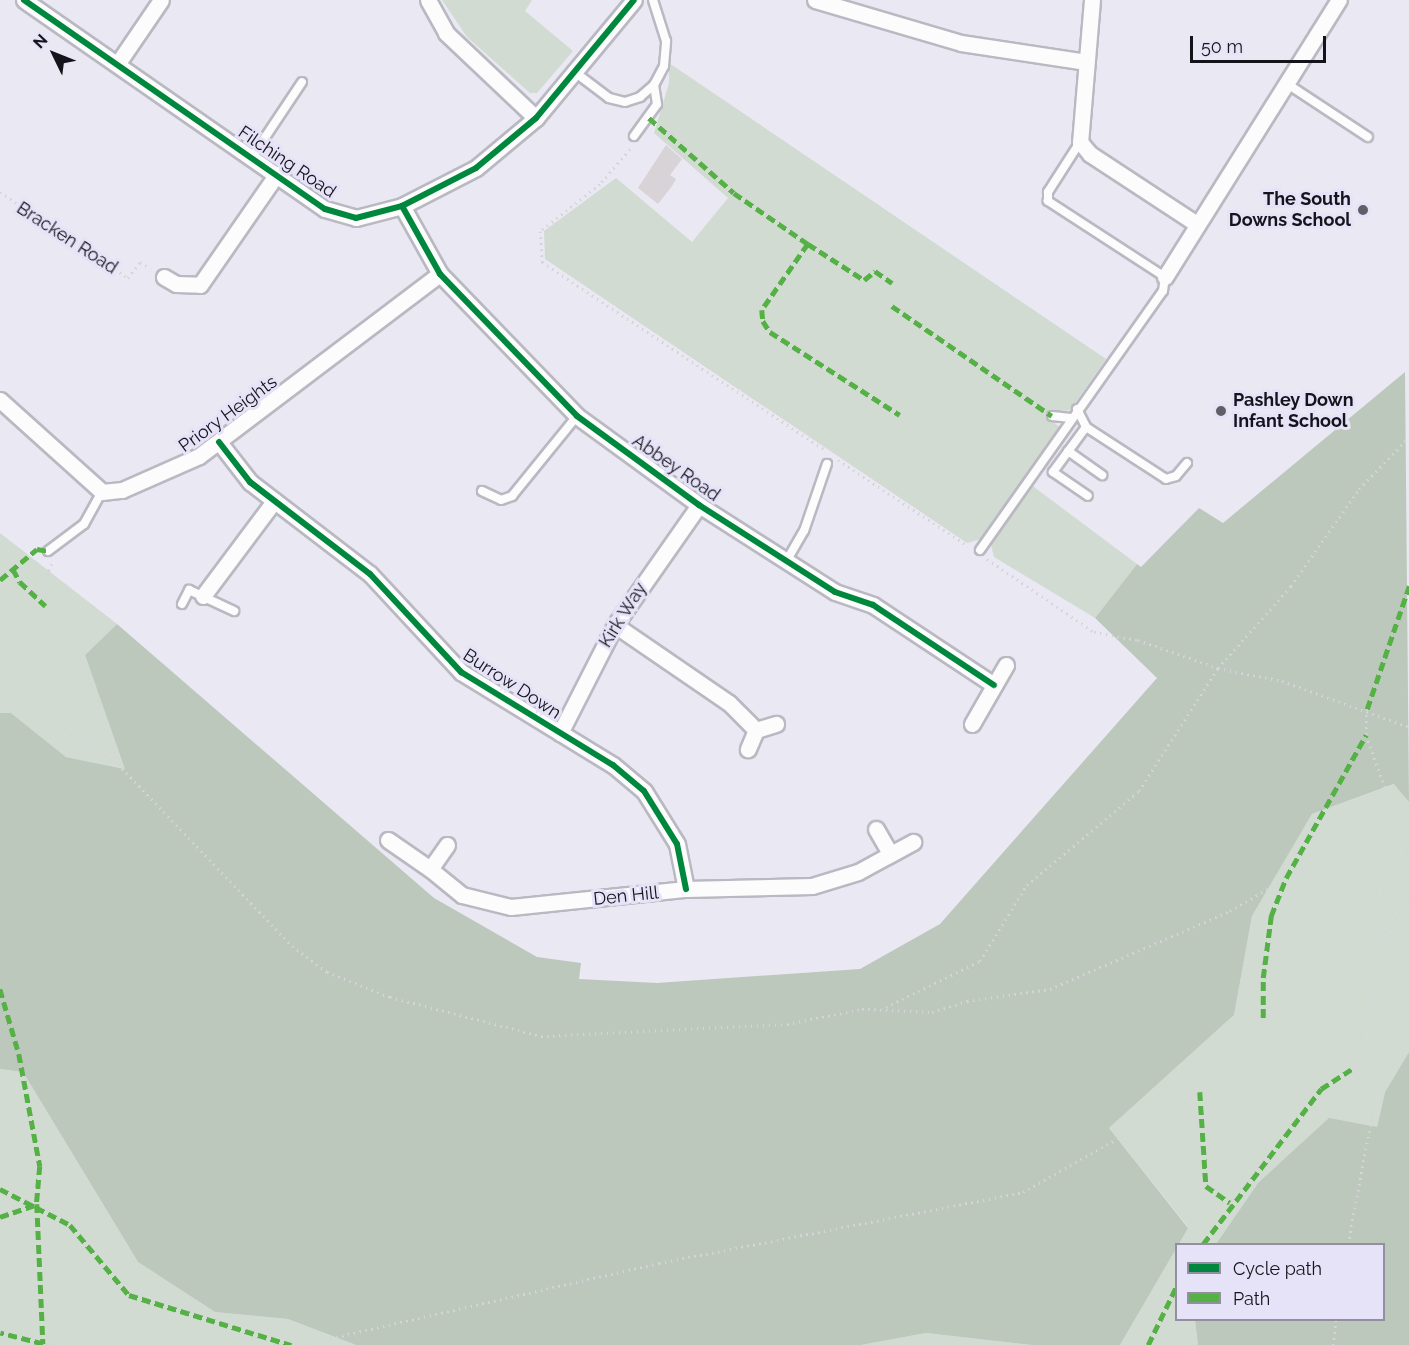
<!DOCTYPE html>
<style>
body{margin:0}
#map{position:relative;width:1409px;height:1345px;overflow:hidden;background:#eae8f3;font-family:Raleway,sans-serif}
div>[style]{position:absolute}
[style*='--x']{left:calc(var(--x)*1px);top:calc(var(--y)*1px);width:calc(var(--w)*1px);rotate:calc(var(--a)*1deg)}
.green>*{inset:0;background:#d1dbd2}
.forest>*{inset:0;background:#bbc8bb}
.building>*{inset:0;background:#d8d3d6}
.path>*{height:3px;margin-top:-1.5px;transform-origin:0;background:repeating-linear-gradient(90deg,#d5d4d8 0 1.5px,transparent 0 6px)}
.roads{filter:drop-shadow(2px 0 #bab9c2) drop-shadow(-2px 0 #bab9c2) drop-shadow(0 2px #bab9c2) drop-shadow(0 -2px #bab9c2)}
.lane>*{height:8px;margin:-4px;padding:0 4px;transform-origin:4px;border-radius:4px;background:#fcfcfd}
.street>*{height:15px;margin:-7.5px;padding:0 7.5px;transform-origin:7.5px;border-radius:7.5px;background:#fcfcfd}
.quiet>*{height:4.5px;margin-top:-2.25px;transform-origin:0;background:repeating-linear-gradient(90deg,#55b145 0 9px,transparent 0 13.5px)}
.cycleway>*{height:6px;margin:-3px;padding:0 3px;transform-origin:3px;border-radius:3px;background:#00873e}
.dots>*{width:16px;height:16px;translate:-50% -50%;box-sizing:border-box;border:3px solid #e6e3f8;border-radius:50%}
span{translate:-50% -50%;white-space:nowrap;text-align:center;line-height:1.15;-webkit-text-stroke:6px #e6e3f8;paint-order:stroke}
.street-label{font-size:18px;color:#15141a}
.poi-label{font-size:18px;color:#15141a;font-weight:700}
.right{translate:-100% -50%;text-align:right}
.left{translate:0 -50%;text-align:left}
.legend{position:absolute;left:1175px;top:1243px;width:210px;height:78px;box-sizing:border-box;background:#e6e3f8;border:2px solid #92909f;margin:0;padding:8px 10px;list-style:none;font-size:18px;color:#15141a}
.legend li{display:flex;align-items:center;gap:12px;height:30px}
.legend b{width:30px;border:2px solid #92909f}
.north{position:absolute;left:24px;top:24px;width:60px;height:60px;-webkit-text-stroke:4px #e6e3f8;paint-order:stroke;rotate:313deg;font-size:16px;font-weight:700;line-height:24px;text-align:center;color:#15141a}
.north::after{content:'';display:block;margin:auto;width:21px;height:27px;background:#15141a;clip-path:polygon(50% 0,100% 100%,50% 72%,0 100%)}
.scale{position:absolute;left:1190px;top:36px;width:136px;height:27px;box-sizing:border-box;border:3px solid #15141a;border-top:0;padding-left:8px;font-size:18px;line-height:21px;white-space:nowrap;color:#15141a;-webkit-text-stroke:4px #e6e3f8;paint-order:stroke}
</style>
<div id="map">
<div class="green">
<i style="clip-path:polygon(442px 0,532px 0,525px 11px,573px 51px,537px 93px,530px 93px,467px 37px)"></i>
<i style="clip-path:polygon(669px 63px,1106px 359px,1070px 410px,1054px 412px,1049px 419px,1061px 428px,981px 539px,967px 543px,545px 259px,544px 231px,616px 178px,692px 242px,728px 198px,654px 133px,669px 83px)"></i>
<i style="clip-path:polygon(1030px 484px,1137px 564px,1095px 618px,994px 557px,991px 545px)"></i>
<i style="clip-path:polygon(0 533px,117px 624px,85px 655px,126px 769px,66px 757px,11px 713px,0 713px)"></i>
<i style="clip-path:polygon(1395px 784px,1409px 802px,1409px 1052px,1385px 1092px,1377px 1127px,1258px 1183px,1216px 1244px,1178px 1244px,1188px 1227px,1109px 1128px,1234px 1015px,1252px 916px,1312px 814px)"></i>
<i style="clip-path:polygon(0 1069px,23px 1072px,138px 1262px,215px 1312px,288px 1319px,356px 1345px,0 1345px)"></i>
<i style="clip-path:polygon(1176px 1248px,1176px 1320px,1195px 1320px,1198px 1345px,1120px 1345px)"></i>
<i style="clip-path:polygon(926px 1333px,1032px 1345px,861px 1345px)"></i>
</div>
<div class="forest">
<i style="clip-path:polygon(1405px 372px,1409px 802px,1394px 784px,1312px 814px,1252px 916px,1234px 1015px,1109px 1128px,1188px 1228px,1120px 1345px,1032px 1345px,926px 1333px,861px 1345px,356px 1345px,288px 1319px,215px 1312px,138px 1262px,23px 1072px,0 1069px,0 713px,11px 713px,66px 757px,125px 769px,85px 655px,117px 624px,434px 898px,537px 957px,581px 963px,579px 979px,657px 983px,860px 969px,940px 924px,1157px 678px,1095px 618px,1137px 564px,1141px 567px,1199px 508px,1223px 523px)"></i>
<i style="clip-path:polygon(1409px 1052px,1409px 1345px,1198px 1345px,1195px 1320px,1384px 1320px,1384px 1244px,1216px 1244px,1258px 1183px,1329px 1118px,1377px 1127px,1385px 1092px)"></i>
</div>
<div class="building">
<i style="clip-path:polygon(666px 145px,682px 159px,670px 175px,676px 179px,672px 186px,658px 204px,638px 188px)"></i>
</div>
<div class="path">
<i style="--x:630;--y:149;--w:46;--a:130.6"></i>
<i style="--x:600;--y:184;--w:76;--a:141.9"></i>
<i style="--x:540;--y:231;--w:31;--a:86"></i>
<i style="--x:542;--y:262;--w:341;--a:33.6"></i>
<i style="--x:0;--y:192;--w:154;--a:33.9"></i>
<i style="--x:128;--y:278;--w:20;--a:-53"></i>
<i style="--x:140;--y:262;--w:12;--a:31"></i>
<i style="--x:838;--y:460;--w:156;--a:33.5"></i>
<i style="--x:987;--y:559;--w:130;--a:34.3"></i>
<i style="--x:1094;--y:632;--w:45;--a:10.3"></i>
<i style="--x:1138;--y:640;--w:85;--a:19.3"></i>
<i style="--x:1218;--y:668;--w:65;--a:11.5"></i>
<i style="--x:1282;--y:681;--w:135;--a:19.9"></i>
<i style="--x:52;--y:564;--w:11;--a:117"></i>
<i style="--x:47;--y:574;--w:32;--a:92"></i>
<i style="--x:46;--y:606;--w:48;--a:51.7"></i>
<i style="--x:76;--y:644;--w:126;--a:70.6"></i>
<i style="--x:0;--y:701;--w:59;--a:20.9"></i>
<i style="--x:55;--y:722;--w:76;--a:33.7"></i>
<i style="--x:118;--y:764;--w:252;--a:46.3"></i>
<i style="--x:292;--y:946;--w:44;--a:36.6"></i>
<i style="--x:327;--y:972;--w:68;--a:21.6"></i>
<i style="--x:390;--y:997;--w:156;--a:14.5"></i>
<i style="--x:541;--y:1036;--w:246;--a:-2.8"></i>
<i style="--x:787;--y:1024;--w:76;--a:-11.3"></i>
<i style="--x:862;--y:1009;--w:70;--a:2.5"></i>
<i style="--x:932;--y:1012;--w:37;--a:-17"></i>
<i style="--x:967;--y:1001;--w:84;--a:-8.2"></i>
<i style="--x:1050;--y:989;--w:196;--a:-23.4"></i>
<i style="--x:1230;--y:911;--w:65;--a:-30.5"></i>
<i style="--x:1286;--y:878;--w:37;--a:-17"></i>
<i style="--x:1321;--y:867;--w:95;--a:22.2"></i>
<i style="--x:1367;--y:709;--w:26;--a:92"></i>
<i style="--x:1366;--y:735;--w:127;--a:70.3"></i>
<i style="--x:886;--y:1007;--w:105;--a:-26.1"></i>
<i style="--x:980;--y:961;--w:89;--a:-58.3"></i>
<i style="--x:1027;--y:885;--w:146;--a:-40"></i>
<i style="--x:1139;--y:791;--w:146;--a:-57.3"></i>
<i style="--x:1218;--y:668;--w:110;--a:-48.3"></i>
<i style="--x:1291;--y:586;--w:118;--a:-55"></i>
<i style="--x:1359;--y:489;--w:72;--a:-46.1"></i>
<i style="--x:1348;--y:1244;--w:135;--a:-79.4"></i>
<i style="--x:1373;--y:1111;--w:47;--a:-114.9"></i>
<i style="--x:1353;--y:1068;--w:147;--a:-74.6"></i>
<i style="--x:43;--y:1344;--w:9;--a:6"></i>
<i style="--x:301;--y:1345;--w:367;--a:-12.9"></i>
<i style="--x:659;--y:1263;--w:371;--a:-11"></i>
<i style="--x:1023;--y:1192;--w:203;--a:-29.5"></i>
<i style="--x:1200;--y:1092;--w:125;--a:-48.3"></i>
<i style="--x:1283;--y:999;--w:69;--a:-30.7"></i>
<i style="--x:1342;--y:964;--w:65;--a:-38.1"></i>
<i style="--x:1393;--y:924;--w:33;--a:-61"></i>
<i style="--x:1333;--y:1345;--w:25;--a:-83"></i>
</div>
<div class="roads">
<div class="lane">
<i style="--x:576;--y:73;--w:41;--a:37.1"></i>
<i style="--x:609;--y:98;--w:16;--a:14"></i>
<i style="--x:625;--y:102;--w:16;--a:-18"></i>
<i style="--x:640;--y:97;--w:18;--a:-41"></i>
<i style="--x:1286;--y:83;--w:98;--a:33.4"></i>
<i style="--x:634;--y:136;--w:39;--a:-54"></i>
<i style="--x:657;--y:104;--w:19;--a:-99"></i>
<i style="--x:654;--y:85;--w:21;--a:-62"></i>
<i style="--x:664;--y:66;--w:25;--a:-85"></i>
<i style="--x:666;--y:41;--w:43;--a:-107.6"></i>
<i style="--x:252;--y:157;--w:90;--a:-56.3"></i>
<i style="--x:1077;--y:409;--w:20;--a:63"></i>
<i style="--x:1086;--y:427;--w:56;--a:126.3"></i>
<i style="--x:1053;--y:472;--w:42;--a:34.4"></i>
<i style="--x:1052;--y:416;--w:19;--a:6"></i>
<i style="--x:1086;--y:427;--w:95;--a:33"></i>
<i style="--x:1166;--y:479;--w:10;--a:-17"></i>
<i style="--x:1176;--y:476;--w:17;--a:-50"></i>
<i style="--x:1068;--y:451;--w:42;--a:35.2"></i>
<i style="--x:482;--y:491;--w:21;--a:25"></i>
<i style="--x:501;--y:500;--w:12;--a:-20"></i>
<i style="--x:512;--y:496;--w:103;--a:-50.9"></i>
<i style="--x:980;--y:550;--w:317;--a:-54.8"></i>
<i style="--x:1163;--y:291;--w:14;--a:-82"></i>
<i style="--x:1165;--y:277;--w:140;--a:-147"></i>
<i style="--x:1048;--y:201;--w:9;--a:-90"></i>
<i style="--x:1048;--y:192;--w:59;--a:-57.4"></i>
<i style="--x:48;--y:551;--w:45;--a:-36.9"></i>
<i style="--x:84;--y:524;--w:37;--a:-61"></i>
<i style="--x:787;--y:560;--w:34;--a:-60"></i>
<i style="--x:804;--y:531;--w:71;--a:-71.1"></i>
<i style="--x:182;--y:604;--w:16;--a:-63"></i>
<i style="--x:189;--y:590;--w:50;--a:25"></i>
</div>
<div class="street">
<i style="--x:24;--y:0;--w:366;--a:34.8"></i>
<i style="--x:325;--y:209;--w:32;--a:16"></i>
<i style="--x:356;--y:218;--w:48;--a:-14.6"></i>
<i style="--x:402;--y:206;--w:83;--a:-27.2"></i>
<i style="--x:476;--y:168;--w:78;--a:-39.8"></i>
<i style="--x:536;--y:118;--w:153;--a:-50.3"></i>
<i style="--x:428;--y:0;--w:38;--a:61"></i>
<i style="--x:446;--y:33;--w:124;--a:43.4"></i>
<i style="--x:815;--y:0;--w:152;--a:16.4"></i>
<i style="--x:961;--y:43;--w:127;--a:8.6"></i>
<i style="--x:1092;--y:0;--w:143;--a:94.8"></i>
<i style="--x:1080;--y:142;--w:16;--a:50"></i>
<i style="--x:1090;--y:154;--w:126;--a:33.3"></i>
<i style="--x:118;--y:63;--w:76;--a:-55.7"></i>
<i style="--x:402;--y:206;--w:78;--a:60.8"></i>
<i style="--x:440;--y:274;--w:197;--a:46"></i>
<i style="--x:577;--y:416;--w:151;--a:36.1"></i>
<i style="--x:699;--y:505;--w:161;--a:32.6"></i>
<i style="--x:835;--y:592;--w:40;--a:18.9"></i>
<i style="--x:873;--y:605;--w:145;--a:33.5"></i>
<i style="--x:164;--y:277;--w:14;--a:30"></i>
<i style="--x:176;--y:284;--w:24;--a:2"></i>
<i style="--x:200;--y:285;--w:135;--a:-55.3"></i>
<i style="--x:1165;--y:277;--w:327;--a:-57.9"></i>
<i style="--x:0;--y:400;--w:137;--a:42"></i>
<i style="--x:102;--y:492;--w:20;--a:-6"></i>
<i style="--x:122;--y:490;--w:84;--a:-23.8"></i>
<i style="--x:199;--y:456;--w:302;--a:-37.1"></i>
<i style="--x:219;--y:442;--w:51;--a:52.2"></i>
<i style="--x:250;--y:482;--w:151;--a:37.5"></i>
<i style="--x:370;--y:574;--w:134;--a:47.1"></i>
<i style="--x:461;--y:672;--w:178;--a:31.5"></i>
<i style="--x:613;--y:765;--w:40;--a:40"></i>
<i style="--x:644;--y:791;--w:62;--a:58.1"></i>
<i style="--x:677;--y:844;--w:46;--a:78.7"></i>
<i style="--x:203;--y:596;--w:119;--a:-53.2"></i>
<i style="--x:615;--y:625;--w:138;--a:34.4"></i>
<i style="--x:729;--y:703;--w:38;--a:45"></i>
<i style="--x:756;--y:730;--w:21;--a:113"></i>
<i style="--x:972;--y:724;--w:68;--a:-60"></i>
<i style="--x:756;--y:730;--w:21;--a:-17"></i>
<i style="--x:560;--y:733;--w:121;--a:-63"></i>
<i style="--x:615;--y:625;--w:146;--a:-55"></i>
<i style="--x:876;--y:829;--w:28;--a:60"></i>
<i style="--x:388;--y:840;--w:51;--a:34.6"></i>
<i style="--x:447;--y:845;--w:29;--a:125"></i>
<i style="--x:430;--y:869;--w:41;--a:39.1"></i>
<i style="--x:462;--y:895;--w:50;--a:13.8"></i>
<i style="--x:511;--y:907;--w:176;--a:-5.9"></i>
<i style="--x:686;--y:889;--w:126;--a:-1.4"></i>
<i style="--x:812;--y:886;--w:48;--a:-16.9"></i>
<i style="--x:858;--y:872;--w:63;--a:-28.6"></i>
</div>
</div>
<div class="quiet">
<i style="--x:649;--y:118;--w:113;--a:41.4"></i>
<i style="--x:734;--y:193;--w:90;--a:34.6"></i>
<i style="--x:808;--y:244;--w:67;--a:32.7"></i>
<i style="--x:864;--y:280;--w:14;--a:-39"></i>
<i style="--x:875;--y:271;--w:21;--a:35"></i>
<i style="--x:808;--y:244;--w:80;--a:124.9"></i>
<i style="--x:762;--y:310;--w:11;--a:85"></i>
<i style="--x:763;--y:321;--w:13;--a:58"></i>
<i style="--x:770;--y:332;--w:154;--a:32.6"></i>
<i style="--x:892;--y:306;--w:194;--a:34.5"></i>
<i style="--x:13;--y:569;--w:15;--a:62"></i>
<i style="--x:20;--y:582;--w:35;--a:43"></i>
<i style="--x:0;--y:580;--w:48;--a:-40"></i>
<i style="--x:37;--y:549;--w:11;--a:10"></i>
<i style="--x:1367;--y:709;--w:130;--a:-71.1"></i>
<i style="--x:0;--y:989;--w:68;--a:73.7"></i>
<i style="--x:19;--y:1054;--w:114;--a:79.4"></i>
<i style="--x:40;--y:1166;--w:38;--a:95"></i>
<i style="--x:37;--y:1204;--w:140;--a:87.5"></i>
<i style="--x:43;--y:1344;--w:44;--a:-165.7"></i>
<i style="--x:1263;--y:1018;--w:40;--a:-90"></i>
<i style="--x:1263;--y:978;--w:63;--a:-82.6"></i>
<i style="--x:1271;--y:916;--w:41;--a:-68.5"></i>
<i style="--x:1286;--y:878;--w:164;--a:-60.8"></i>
<i style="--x:1200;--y:1092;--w:94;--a:86.3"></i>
<i style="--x:1206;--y:1186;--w:29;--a:35"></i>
<i style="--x:0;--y:1189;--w:79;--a:27.2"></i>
<i style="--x:70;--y:1225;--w:92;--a:49.9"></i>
<i style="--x:129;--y:1295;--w:170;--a:17.2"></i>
<i style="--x:0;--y:1217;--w:39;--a:-19"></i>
<i style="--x:1203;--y:1244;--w:195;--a:-52.7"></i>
<i style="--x:1321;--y:1089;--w:38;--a:-33"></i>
<i style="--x:1148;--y:1345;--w:64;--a:-64.2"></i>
</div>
<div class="cycleway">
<i style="--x:24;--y:0;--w:366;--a:34.8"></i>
<i style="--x:325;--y:209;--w:32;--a:16"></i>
<i style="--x:356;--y:218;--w:48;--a:-14.6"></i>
<i style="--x:402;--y:206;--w:83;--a:-27.2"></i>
<i style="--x:476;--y:168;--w:78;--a:-39.8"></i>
<i style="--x:536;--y:118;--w:153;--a:-50.3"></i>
<i style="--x:402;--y:206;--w:78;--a:60.8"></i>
<i style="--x:440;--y:274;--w:197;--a:46"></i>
<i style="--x:577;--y:416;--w:151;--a:36.1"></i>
<i style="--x:699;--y:505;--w:161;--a:32.6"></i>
<i style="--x:835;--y:592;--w:40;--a:18.9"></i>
<i style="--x:873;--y:605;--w:145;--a:33.5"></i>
<i style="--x:219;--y:442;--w:51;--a:52.2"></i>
<i style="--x:250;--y:482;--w:151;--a:37.5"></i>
<i style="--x:370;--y:574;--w:134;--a:47.1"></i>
<i style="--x:461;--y:672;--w:178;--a:31.5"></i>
<i style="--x:613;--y:765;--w:40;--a:40"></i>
<i style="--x:644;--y:791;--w:62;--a:58.1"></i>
<i style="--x:677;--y:844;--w:46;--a:78.7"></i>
</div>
<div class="dots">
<i style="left:1363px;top:210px;background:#605e66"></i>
<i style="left:1221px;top:411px;background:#605e66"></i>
</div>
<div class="street-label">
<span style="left:287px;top:162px;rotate:34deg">Filching Road</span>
<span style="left:67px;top:238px;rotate:33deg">Bracken Road</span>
<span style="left:228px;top:414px;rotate:-36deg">Priory Heights</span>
<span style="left:676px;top:468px;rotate:35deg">Abbey Road</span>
<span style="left:623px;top:615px;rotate:-58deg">Kirk Way</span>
<span style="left:512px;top:684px;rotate:33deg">Burrow Down</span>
<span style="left:626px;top:896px;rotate:-6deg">Den Hill</span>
</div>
<div class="poi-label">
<span class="right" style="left:1351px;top:210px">The South<br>Downs School</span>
<span class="left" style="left:1233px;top:411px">Pashley Down<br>Infant School</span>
</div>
<ul class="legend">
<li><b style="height:8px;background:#00873e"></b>Cycle path</li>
<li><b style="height:8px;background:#55b145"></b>Path</li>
</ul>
<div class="north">N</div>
<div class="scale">50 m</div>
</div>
